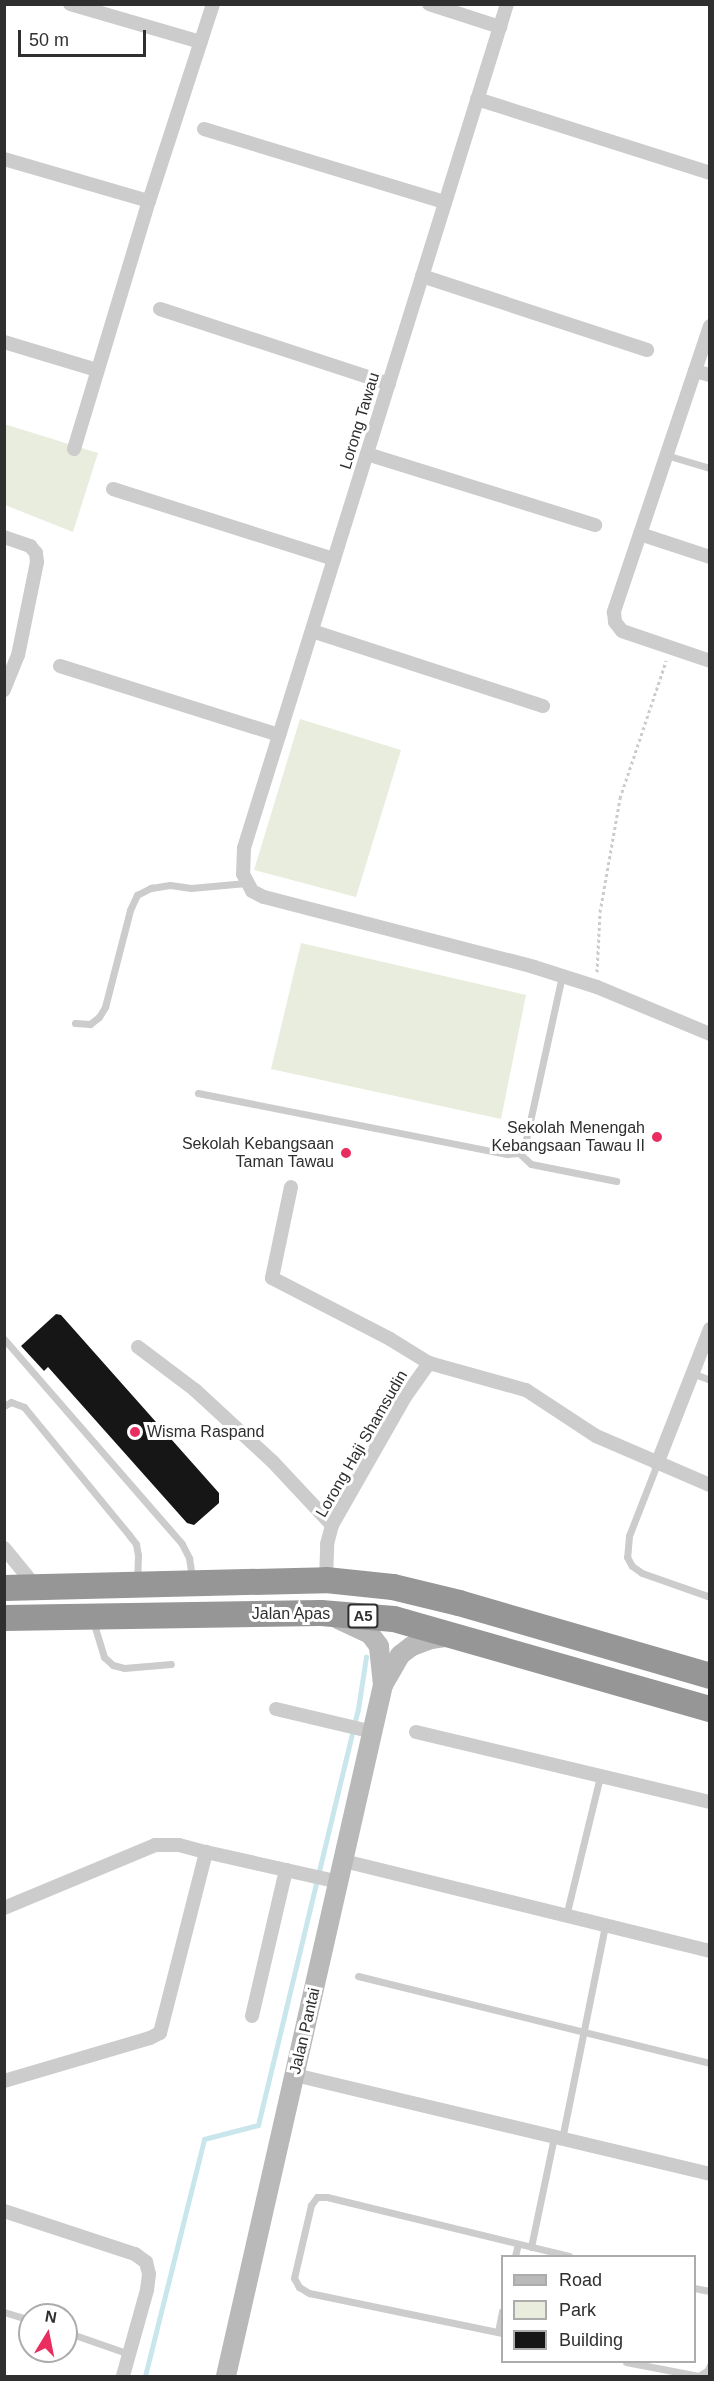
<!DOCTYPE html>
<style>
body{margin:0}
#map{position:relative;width:714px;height:2381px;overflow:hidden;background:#fff;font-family:Arial,sans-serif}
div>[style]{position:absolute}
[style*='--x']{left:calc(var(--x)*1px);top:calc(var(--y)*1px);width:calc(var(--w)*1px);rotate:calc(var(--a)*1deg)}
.green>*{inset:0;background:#e8eddd}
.stream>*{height:5px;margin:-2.5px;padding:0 2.5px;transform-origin:2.5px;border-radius:2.5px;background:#c9e6ed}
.building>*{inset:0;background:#161616}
.path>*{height:3px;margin-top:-1.5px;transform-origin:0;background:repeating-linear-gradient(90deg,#ccc 0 3px,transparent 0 6px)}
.lane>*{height:7px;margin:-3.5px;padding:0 3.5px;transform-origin:3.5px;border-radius:3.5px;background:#ccc}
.street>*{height:14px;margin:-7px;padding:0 7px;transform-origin:7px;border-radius:7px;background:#ccc}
.secondary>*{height:20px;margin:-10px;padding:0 10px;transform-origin:10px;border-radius:10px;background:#b9b9b9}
.highway>*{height:26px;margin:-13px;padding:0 13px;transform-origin:13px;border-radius:13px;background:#969696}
.dots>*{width:16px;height:16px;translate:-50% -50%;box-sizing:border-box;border:3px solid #fff;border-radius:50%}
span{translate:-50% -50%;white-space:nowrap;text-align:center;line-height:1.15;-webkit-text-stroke:6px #fff;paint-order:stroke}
.shield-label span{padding:2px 4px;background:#fff;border:2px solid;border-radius:4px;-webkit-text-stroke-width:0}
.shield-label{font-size:15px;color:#2f2f2f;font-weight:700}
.street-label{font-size:16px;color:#2f2f2f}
.poi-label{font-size:16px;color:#2f2f2f}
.right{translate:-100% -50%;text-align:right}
.left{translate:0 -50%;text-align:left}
.frame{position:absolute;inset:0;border:6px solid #2f2f2f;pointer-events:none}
.legend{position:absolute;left:501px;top:2255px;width:195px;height:108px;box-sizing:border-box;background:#fff;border:2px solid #acacac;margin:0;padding:8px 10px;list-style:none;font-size:18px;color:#2f2f2f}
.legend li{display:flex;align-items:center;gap:12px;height:30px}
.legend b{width:30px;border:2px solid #acacac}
.north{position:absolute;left:18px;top:2303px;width:60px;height:60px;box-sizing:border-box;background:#fff;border:2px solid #acacac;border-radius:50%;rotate:10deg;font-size:16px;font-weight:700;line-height:24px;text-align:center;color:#2f2f2f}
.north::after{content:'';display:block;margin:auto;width:21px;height:27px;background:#ea2d5f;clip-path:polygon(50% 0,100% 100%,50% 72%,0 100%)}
.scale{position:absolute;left:18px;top:30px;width:128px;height:27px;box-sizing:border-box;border:3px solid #2f2f2f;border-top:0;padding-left:8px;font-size:18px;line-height:21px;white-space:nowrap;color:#2f2f2f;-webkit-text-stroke:4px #fff;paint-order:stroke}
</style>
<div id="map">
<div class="green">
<i style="clip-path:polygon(4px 424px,98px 453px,73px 532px,5px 505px)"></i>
<i style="clip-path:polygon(300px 719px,401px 750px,356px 897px,254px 870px)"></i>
<i style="clip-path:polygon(301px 943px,526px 995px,501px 1119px,271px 1069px)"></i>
</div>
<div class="stream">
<i style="--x:145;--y:2376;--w:244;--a:-76"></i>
<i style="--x:204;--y:2139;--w:56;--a:-14.5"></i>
<i style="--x:258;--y:2125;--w:428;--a:-76.5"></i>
<i style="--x:358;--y:1709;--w:53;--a:-81.3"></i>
</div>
<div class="building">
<i style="clip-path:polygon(56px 1314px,61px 1315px,219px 1493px,219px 1503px,194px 1525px,187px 1523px,48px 1367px,44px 1371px,21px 1346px)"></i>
</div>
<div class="path">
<i style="--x:597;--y:972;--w:60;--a:-87.1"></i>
<i style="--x:600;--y:912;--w:116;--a:-80"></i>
<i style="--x:620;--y:798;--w:145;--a:-71.4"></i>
</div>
<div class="lane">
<i style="--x:666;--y:455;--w:46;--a:16.5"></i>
<i style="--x:75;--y:1023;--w:15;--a:4"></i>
<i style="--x:90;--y:1024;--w:11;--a:-38"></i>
<i style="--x:99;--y:1017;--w:12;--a:-59"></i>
<i style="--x:105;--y:1007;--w:100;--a:-75.5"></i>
<i style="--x:130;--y:910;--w:17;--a:-65"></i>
<i style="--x:137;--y:895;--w:16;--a:-27"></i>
<i style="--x:151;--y:888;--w:19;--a:-9"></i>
<i style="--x:170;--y:885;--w:21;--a:8"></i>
<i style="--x:191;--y:888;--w:55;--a:-5.2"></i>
<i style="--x:198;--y:1093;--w:315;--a:11.2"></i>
<i style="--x:507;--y:1154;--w:12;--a:-5"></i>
<i style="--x:519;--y:1153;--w:11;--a:-56"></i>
<i style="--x:525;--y:1144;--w:172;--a:-77.6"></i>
<i style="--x:519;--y:1153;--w:16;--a:43"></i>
<i style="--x:531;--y:1164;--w:87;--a:11.3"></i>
<i style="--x:4;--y:1339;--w:271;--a:49"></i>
<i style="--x:182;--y:1544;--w:16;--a:63"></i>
<i style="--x:189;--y:1558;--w:20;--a:81"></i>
<i style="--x:692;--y:1373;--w:19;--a:21"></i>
<i style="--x:4;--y:1406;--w:8;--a:-30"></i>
<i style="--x:11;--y:1402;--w:14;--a:21"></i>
<i style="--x:24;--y:1407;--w:166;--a:50.6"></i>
<i style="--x:129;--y:1535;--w:11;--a:52"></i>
<i style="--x:136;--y:1544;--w:11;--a:80"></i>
<i style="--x:138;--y:1555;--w:25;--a:92"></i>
<i style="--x:657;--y:1464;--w:77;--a:111.3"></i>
<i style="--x:629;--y:1536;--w:21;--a:95"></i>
<i style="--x:627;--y:1557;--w:10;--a:61"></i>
<i style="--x:632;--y:1566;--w:12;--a:35"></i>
<i style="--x:642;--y:1573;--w:72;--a:19.4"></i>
<i style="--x:93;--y:1621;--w:38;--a:73"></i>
<i style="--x:104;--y:1657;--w:12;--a:42"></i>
<i style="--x:113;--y:1665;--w:11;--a:15"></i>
<i style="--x:124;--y:1668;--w:47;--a:-4.9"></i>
<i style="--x:566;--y:1916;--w:144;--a:-76.3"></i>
<i style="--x:358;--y:1976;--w:363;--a:13.9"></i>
<i style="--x:562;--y:2139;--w:218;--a:-78.6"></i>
<i style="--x:531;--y:2247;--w:112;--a:-78.2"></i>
<i style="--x:515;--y:2256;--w:12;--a:-76"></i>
<i style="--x:694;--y:2288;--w:16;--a:11"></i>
<i style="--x:4;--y:2312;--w:27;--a:17"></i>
<i style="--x:66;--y:2332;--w:67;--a:19.2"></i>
<i style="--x:498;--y:2332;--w:21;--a:-79"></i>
<i style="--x:502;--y:2333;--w:197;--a:-168.3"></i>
<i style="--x:309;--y:2293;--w:12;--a:-149"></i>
<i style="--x:299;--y:2287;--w:10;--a:-119"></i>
<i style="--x:294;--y:2278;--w:75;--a:-76.9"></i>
<i style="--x:311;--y:2205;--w:10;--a:-53"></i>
<i style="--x:317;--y:2197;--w:10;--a:0"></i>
<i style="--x:327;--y:2197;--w:249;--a:13.7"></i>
<i style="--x:626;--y:2362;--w:74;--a:10.9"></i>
<i style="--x:699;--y:2376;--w:11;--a:-34"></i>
<i style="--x:708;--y:2370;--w:5;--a:-68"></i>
</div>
<div class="street">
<i style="--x:70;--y:4;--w:136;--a:16.2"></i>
<i style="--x:429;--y:4;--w:75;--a:17.9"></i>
<i style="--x:507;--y:4;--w:884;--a:107.31"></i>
<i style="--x:244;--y:848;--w:26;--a:92"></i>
<i style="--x:243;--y:874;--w:19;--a:62"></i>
<i style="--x:252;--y:891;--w:13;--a:27"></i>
<i style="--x:264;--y:897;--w:279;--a:14.5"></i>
<i style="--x:534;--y:967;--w:66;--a:17.6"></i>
<i style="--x:597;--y:987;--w:122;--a:22.6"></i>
<i style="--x:477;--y:99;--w:244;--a:17.6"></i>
<i style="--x:204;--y:129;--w:252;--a:16.9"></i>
<i style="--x:4;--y:159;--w:151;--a:16.2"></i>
<i style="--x:422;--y:276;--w:237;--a:18.2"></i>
<i style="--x:160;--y:309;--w:241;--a:18.1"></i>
<i style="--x:710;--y:326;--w:302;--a:108.6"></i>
<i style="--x:614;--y:612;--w:10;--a:84"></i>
<i style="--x:615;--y:622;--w:11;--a:52"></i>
<i style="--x:622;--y:631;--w:93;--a:18.8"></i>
<i style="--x:4;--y:342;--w:97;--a:16.8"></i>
<i style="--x:695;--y:371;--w:16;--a:15"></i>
<i style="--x:74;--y:449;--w:259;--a:-73.2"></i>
<i style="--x:149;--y:201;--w:207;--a:-72"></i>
<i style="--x:367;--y:454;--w:239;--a:17.3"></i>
<i style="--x:113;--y:489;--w:232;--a:17.6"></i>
<i style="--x:640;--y:534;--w:74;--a:18.2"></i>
<i style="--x:4;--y:537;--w:28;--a:19"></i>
<i style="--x:30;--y:546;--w:9;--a:49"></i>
<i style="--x:36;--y:553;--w:9;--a:84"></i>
<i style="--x:37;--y:562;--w:95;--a:101.5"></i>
<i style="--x:18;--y:655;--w:38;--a:112"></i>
<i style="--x:312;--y:631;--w:243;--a:18"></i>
<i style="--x:60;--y:666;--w:230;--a:17.5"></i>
<i style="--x:291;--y:1187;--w:93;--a:101.8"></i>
<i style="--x:272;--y:1278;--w:133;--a:27.3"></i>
<i style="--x:390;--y:1339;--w:46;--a:31.6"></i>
<i style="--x:138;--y:1347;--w:71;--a:37"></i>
<i style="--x:195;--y:1390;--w:106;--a:42.7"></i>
<i style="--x:273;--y:1462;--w:86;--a:46.9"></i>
<i style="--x:657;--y:1464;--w:145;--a:-68.6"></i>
<i style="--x:4;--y:1548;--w:50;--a:50.6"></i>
<i style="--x:326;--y:1580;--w:36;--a:-88"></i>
<i style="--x:327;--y:1544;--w:20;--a:-75"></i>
<i style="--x:332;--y:1525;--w:147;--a:-60.3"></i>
<i style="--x:405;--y:1397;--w:42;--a:-54.8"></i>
<i style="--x:429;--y:1363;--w:101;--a:15.6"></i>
<i style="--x:526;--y:1390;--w:84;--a:33.3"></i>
<i style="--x:596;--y:1436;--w:124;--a:23.3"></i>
<i style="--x:276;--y:1709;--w:100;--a:13.3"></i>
<i style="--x:416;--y:1732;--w:302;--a:13.4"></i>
<i style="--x:344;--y:1861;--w:377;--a:13.8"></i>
<i style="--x:4;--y:1908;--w:164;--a:-22.6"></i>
<i style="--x:155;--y:1845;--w:24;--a:0"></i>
<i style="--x:179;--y:1845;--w:28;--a:15"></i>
<i style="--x:252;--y:2016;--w:150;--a:-76.9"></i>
<i style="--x:295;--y:2075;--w:427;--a:13.4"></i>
<i style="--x:4;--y:2081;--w:152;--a:-16.4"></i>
<i style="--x:150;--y:2038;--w:11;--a:-27"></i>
<i style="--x:160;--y:2033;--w:187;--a:-75.7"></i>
<i style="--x:206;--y:1852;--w:136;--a:12.7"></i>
<i style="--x:4;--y:2211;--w:138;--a:18.2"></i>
<i style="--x:135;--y:2254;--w:14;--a:36"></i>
<i style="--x:146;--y:2262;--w:12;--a:76"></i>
<i style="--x:149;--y:2274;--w:16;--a:97"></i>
<i style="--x:147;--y:2290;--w:89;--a:105.6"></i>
</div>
<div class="secondary">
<i style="--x:383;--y:1685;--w:34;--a:-60"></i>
<i style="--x:400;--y:1655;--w:15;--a:-37"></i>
<i style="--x:412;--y:1646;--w:20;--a:-20"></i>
<i style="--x:431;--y:1639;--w:21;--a:-8"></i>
<i style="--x:226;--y:2376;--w:709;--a:-77.2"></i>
<i style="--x:383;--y:1685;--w:39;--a:-96"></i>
<i style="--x:379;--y:1646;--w:15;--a:-127"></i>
<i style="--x:370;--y:1634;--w:35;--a:-155"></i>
</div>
<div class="highway">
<i style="--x:4;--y:1588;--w:322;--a:-1.4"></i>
<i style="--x:326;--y:1580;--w:67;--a:6"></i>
<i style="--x:393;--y:1587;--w:68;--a:13.6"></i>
<i style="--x:459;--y:1603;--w:261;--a:16.2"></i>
<i style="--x:4;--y:1618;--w:317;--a:-0.9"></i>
<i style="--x:321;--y:1613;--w:73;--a:4.7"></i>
<i style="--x:394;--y:1619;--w:329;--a:15.9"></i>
</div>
<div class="dots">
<i style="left:657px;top:1137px;background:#ea2d5f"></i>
<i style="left:346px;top:1153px;background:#ea2d5f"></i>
<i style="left:135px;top:1432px;background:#ea2d5f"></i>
</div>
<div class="shield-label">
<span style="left:363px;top:1616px">A5</span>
</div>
<div class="street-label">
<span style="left:360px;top:421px;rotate:-73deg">Lorong Tawau</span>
<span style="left:362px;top:1444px;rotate:-60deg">Lorong Haji Shamsudin</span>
<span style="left:291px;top:1614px">Jalan Apas</span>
<span style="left:305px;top:2031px;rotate:-77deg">Jalan Pantai</span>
</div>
<div class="poi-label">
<span class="right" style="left:645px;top:1137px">Sekolah Menengah<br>Kebangsaan Tawau II</span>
<span class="right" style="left:334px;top:1153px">Sekolah Kebangsaan<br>Taman Tawau</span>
<span class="left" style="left:147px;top:1432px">Wisma Raspand</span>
</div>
<div class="frame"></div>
<ul class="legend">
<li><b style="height:8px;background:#b9b9b9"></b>Road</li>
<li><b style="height:16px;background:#e8eddd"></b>Park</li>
<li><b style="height:16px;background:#161616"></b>Building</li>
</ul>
<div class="north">N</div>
<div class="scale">50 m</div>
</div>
